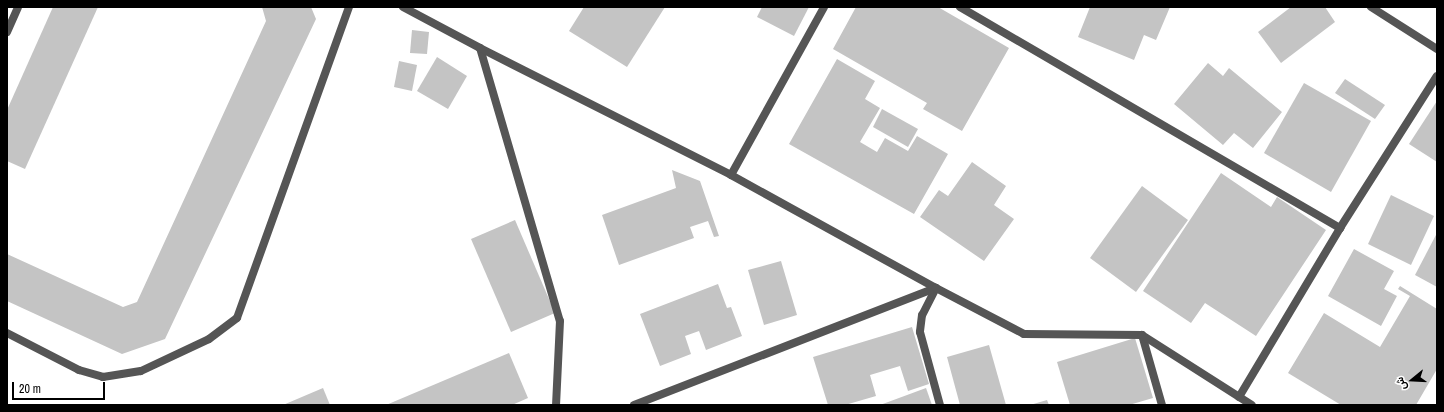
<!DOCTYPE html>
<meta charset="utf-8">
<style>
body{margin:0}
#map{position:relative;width:1444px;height:412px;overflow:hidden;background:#fff;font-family:"Archivo Narrow",Vazirmatn,sans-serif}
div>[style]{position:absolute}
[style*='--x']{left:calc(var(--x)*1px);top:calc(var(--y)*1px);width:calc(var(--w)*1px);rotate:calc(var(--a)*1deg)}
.building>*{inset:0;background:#c4c4c4}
.street>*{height:8px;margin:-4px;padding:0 4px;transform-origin:4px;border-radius:4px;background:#555}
span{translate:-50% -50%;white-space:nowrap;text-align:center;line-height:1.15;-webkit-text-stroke:3px #fff;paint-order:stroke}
.frame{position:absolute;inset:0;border:8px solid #000;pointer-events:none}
.north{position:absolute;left:1392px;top:360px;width:40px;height:40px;-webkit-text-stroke:3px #fff;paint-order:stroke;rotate:252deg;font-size:11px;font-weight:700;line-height:16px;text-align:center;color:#000}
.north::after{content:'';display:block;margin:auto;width:14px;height:18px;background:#000;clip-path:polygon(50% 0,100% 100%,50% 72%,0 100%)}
.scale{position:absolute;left:12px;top:382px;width:93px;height:18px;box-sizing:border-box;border:2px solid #000;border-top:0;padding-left:5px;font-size:12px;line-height:14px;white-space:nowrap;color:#000;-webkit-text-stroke:3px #fff;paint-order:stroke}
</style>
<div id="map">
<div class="building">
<i style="clip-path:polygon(53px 7px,98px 7px,25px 169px,7px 161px,7px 110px)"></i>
<i style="clip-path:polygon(262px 7px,311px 7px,316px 19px,165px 339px,122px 354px,7px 301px,7px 254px,123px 307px,137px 302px,266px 21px)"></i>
<i style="clip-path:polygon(584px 7px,665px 7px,627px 67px,569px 31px)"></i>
<i style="clip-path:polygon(762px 7px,809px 7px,794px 36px,757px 17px)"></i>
<i style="clip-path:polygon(856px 7px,938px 7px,1009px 48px,962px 131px,923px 109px,927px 103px,833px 49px)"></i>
<i style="clip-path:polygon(1090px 7px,1170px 7px,1156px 40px,1144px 35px,1134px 60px,1078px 37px)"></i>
<i style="clip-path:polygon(1291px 7px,1325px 7px,1335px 22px,1281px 63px,1258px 32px)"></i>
<i style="clip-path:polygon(412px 30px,429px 32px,427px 54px,410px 53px)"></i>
<i style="clip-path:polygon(437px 57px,467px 76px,448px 109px,417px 91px)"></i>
<i style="clip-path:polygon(837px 59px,875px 81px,865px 99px,880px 108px,860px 142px,877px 152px,885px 138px,908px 151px,917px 136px,948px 154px,914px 214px,789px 144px)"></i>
<i style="clip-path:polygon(399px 61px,417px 65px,412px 91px,394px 87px)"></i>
<i style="clip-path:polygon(1208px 63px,1223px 76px,1229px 68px,1282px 112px,1253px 148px,1234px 133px,1223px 145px,1174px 104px)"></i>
<i style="clip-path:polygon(1345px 79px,1385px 105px,1375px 119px,1335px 93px)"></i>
<i style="clip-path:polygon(1304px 83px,1371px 121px,1331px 192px,1264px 153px)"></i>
<i style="clip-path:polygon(1437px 101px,1437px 162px,1409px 144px)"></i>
<i style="clip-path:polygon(882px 109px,918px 129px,908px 147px,873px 127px)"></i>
<i style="clip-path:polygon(972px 162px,1006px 186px,994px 205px,1014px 219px,984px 261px,920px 217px,939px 190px,948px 196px)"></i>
<i style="clip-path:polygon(672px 170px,700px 181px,719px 236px,714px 237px,708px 221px,690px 227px,694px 238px,619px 265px,602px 215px,676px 188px)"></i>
<i style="clip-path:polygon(1221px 173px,1271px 207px,1277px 197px,1326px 230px,1256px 336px,1205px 303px,1191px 323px,1143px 291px)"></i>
<i style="clip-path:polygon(1142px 186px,1188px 220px,1136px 292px,1090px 258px)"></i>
<i style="clip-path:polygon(1391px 195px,1434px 216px,1411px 265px,1368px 244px)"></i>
<i style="clip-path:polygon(515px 220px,555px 313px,511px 332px,471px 239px)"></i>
<i style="clip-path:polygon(1437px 233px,1437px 287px,1415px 275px)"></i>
<i style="clip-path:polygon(1354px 249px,1394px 271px,1384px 289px,1397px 296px,1381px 326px,1328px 296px)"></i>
<i style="clip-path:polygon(781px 261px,797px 315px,764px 325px,748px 270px)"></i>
<i style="clip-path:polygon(718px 284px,727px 308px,731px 307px,742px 336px,706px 350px,699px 331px,685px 336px,691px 354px,660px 366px,640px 314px)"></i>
<i style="clip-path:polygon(1400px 286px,1437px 309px,1437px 369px,1416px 405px,1341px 405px,1288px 373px,1324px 313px,1380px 347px,1410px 296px,1398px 289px)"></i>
<i style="clip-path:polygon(912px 327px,929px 384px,908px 391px,900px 366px,870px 375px,876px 396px,845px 405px,828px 405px,813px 357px)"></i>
<i style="clip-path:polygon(1135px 338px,1153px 398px,1129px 405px,1070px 405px,1057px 362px)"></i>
<i style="clip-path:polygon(989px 345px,1006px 405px,960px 405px,947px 357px)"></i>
<i style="clip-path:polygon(509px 353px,528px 398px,512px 405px,386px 405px)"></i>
<i style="clip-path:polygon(323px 388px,330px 405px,283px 405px)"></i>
<i style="clip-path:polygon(926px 388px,932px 405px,880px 405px)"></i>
<i style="clip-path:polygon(1047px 400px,1049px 405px,1030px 405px)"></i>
</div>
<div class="street">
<i style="--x:403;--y:7;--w:87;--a:28"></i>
<i style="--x:480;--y:48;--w:284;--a:73.7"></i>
<i style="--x:560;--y:321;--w:84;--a:92.7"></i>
<i style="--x:960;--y:7;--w:440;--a:30.2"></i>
<i style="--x:1371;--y:7;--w:78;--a:32.5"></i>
<i style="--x:7;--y:32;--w:27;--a:-66"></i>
<i style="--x:480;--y:48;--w:281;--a:26.8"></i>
<i style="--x:731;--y:175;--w:234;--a:28.9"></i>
<i style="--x:936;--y:288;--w:30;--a:117"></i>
<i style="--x:922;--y:315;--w:17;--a:97"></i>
<i style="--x:920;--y:332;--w:76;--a:74.7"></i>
<i style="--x:731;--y:175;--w:192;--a:-61"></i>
<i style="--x:7;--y:333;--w:81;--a:27.2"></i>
<i style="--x:79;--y:370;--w:25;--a:16"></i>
<i style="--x:103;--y:377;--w:38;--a:-9"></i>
<i style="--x:141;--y:371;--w:75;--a:-25.2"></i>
<i style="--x:209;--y:339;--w:35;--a:-37"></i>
<i style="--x:237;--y:318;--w:331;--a:-70.2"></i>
<i style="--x:1142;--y:335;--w:73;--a:74.1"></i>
<i style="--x:1239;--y:397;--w:197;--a:-59.1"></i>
<i style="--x:1340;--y:228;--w:180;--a:-57.5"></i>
<i style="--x:634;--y:405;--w:324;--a:-21.2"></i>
<i style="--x:936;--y:288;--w:99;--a:27.6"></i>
<i style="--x:1024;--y:334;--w:118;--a:0.5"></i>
<i style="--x:1142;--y:335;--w:130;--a:32.5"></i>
</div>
<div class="frame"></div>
<div class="north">ش</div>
<div class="scale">20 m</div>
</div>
